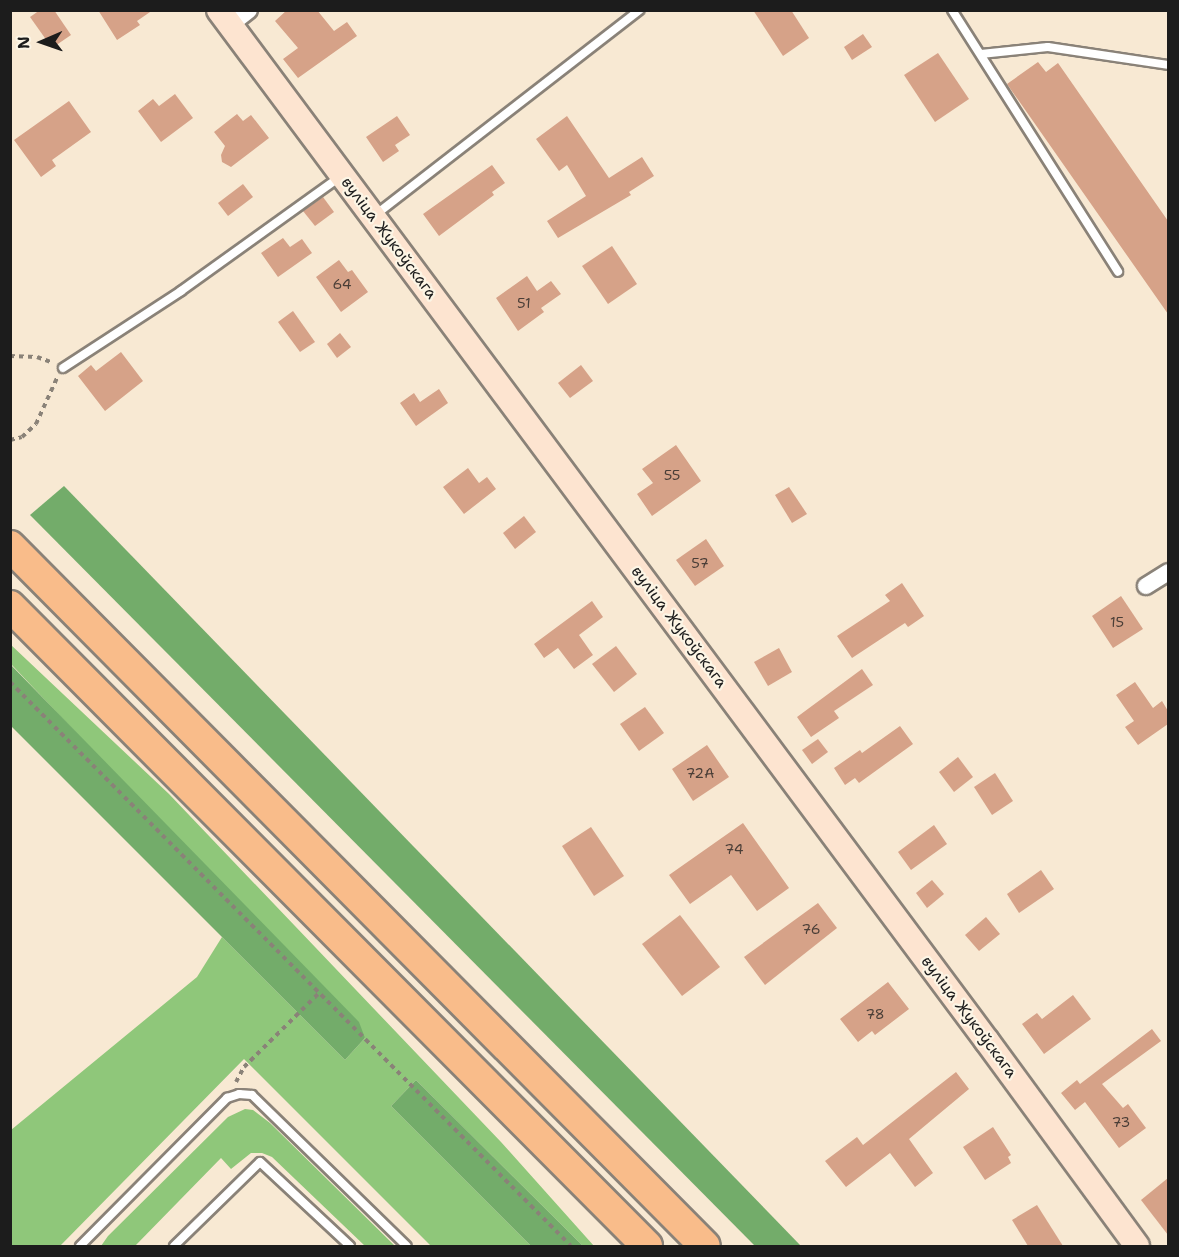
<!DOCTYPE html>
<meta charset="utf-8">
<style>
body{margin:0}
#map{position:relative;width:1179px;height:1257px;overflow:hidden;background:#f8e9d3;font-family:"Shantell Sans",sans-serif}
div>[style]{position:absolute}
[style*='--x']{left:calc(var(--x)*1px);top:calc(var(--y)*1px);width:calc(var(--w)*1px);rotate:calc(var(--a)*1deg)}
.green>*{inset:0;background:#8fc77a}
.forest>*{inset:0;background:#73ac6a}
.building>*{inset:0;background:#d6a288}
.path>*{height:4px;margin-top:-2px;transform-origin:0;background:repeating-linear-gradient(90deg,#8a8278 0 4.5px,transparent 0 9px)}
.roads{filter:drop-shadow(2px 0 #8a8278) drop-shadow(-2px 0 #8a8278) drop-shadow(0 2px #8a8278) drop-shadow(0 -2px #8a8278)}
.lane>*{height:8px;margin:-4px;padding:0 4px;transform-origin:4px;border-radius:4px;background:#fff}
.street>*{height:16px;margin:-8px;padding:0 8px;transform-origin:8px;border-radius:8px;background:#fff}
.secondary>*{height:24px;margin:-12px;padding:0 12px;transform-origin:12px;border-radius:12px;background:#fde4d0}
.highway>*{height:30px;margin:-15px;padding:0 15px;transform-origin:15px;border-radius:15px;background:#f9bc8a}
span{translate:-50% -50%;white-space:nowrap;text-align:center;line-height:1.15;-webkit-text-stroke:4.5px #fcf5e5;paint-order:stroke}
.number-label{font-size:14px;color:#4a3e37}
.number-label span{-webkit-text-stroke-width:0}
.street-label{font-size:16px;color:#1c1c1c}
.frame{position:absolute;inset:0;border:12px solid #1c1c1c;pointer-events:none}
.north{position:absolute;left:12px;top:12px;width:60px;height:60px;-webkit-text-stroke:4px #fcf5e5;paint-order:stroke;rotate:268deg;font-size:16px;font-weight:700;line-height:24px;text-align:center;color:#1c1c1c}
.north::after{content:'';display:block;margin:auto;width:21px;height:27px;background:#1c1c1c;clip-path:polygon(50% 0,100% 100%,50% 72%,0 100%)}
</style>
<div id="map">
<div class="green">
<i style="clip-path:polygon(10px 644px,169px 794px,501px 1142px,594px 1246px,583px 1246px,416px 1080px,391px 1106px,531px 1246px,431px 1246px,244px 1059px,60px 1246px,11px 1246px,11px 1130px,197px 977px,222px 937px,345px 1060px,365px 1038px,11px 664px)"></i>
<i style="clip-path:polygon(245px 1109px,253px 1110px,270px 1123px,395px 1246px,365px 1246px,272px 1157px,262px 1153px,251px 1153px,231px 1169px,221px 1158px,135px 1246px,101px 1246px,108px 1236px,228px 1117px)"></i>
</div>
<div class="forest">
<i style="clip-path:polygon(64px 486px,801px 1246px,755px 1246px,30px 515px)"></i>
<i style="clip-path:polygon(10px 664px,359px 1022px,365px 1038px,345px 1060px,11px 726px)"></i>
<i style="clip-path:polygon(416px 1080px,583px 1246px,531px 1246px,391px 1106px)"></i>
</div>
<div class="building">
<i style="clip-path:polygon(40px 10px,54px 10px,71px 35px,52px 48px,30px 17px)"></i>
<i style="clip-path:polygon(98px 10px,153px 10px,137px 21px,140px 25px,117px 40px)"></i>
<i style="clip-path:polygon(287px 10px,317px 10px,334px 31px,347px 22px,357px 36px,298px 78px,283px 59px,298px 48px,275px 21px)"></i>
<i style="clip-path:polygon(753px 10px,791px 10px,809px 38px,783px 56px)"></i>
<i style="clip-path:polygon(863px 34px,872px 47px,852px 60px,844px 47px)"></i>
<i style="clip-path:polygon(938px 53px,969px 99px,935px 122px,904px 75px)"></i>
<i style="clip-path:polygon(1038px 62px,1046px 72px,1058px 63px,1168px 221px,1168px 314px,1007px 84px)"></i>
<i style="clip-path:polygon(175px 94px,193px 118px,161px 142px,138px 111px,153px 99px,159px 106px)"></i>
<i style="clip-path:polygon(69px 101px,91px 132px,52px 160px,56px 166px,41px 177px,14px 140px)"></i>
<i style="clip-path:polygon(237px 114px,243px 121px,251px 115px,269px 138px,231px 167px,222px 162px,221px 155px,225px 146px,214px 132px)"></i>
<i style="clip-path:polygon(397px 116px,410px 135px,395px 145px,399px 151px,383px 162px,366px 137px)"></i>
<i style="clip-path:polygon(567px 116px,609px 178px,642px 157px,654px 176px,629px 192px,631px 195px,558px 238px,547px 221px,586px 196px,567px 165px,559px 171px,536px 139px)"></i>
<i style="clip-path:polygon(492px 165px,505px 183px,492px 192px,494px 195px,439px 236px,423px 214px)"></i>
<i style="clip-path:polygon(243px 184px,253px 197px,228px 216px,218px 203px)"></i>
<i style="clip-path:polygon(323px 197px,334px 212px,315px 226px,303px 211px)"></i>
<i style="clip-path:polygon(283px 238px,290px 247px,302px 239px,312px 253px,278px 277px,261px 253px)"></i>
<i style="clip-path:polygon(612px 246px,637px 284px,608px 304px,582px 266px)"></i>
<i style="clip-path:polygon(339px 260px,348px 272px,352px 270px,368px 292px,341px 312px,316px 277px)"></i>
<i style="clip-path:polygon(527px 276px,537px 291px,551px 281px,561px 294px,541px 308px,544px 312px,518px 331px,496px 298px)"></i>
<i style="clip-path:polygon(293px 311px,315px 342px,300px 352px,278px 322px)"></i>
<i style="clip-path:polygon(340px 333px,351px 347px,337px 358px,327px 344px)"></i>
<i style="clip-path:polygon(121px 352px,143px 381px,105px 411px,78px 376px,91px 365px,96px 371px)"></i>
<i style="clip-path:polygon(581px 365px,593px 381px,570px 398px,558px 383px)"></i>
<i style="clip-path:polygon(439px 389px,448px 403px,416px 426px,400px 403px,414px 393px,420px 402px)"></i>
<i style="clip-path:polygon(676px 445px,701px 481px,652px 516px,637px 494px,653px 483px,642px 469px)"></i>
<i style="clip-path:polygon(468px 468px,479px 483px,487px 477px,496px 489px,464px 514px,443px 487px)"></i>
<i style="clip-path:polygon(789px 487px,807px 514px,792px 523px,775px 495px)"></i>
<i style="clip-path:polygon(524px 516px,536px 532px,515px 549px,503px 533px)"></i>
<i style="clip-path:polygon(706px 539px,724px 566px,695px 586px,676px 560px)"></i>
<i style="clip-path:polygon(902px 583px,924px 616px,908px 627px,905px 623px,852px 658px,837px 636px,890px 601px,885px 595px)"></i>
<i style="clip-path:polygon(1121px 596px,1143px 629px,1113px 648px,1092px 616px)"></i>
<i style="clip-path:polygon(592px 601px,603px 617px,579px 635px,593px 655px,574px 669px,558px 648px,544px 658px,534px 644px)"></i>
<i style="clip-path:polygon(616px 646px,637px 674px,614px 692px,592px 664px)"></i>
<i style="clip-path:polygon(779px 648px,792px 672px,768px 686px,754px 662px)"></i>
<i style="clip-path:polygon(862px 669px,873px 685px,834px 711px,839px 718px,811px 737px,797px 717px)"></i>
<i style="clip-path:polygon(1135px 682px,1153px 708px,1162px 701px,1168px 711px,1168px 724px,1138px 745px,1125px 727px,1134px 721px,1116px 695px)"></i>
<i style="clip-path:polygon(645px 707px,664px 733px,639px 751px,620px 724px)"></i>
<i style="clip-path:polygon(900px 726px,913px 744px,859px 783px,855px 778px,845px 785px,834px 768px,860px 750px,862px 753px)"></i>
<i style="clip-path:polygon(818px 739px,828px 752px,812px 764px,802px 750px)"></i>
<i style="clip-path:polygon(707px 745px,729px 777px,693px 801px,672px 769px)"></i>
<i style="clip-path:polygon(958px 757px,973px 777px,954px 792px,939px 772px)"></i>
<i style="clip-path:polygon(995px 773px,1013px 801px,992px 815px,974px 787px)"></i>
<i style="clip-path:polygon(743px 823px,789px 888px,757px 911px,731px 875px,690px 904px,669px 875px)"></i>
<i style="clip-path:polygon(934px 825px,947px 844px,911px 870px,898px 852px)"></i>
<i style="clip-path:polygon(591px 827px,624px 876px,594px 896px,562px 846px)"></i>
<i style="clip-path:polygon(1041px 870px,1054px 889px,1019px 913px,1007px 894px)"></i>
<i style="clip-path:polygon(932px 880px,944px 894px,927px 908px,916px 893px)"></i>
<i style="clip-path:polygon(818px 903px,837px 928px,765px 985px,744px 957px)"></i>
<i style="clip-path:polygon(680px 915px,720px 967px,682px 996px,642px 944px)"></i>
<i style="clip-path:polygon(986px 917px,1000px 934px,979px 951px,965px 935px)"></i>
<i style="clip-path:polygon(888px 982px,909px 1009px,875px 1035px,872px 1031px,858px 1042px,840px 1019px)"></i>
<i style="clip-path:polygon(1073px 995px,1091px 1019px,1044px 1054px,1022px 1024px,1037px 1013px,1042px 1019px)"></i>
<i style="clip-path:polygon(1152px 1029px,1161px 1041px,1102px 1084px,1123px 1108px,1128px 1104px,1146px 1128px,1119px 1148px,1085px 1102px,1075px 1110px,1061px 1093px,1077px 1080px,1080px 1084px)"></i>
<i style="clip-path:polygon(956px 1072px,969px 1089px,909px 1139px,933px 1173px,915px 1187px,890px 1153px,846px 1187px,825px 1161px,857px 1137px,863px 1145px)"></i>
<i style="clip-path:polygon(993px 1127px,1011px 1155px,1008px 1157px,1011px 1163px,985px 1180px,963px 1147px)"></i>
<i style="clip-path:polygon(1168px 1178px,1168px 1235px,1141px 1200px)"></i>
<i style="clip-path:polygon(1037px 1205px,1063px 1246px,1028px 1246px,1012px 1220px)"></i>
</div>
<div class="path">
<i style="--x:10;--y:356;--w:27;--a:2"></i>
<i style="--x:37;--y:357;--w:15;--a:20"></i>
<i style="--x:10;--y:440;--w:12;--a:-14"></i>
<i style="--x:22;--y:437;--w:19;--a:-43"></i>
<i style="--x:36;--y:424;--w:51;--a:-65.5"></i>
<i style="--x:10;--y:682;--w:795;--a:45.15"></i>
<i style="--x:236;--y:1082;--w:17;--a:-62"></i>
<i style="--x:244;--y:1067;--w:105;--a:-44.6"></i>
</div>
<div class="roads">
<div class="lane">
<i style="--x:952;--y:10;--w:310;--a:57.6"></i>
<i style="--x:981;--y:54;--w:67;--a:-6"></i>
<i style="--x:1048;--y:47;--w:121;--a:8.5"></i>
<i style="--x:374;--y:216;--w:336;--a:-37.8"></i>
<i style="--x:63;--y:368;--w:141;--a:-33.1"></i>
<i style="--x:181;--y:291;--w:197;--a:-35.7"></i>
<i style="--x:80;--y:1246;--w:209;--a:-45.2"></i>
<i style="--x:227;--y:1098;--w:13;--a:-18"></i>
<i style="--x:239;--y:1094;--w:13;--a:4"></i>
<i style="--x:252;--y:1095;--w:216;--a:44.3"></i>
<i style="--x:174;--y:1246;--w:120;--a:-44.3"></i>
<i style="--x:260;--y:1162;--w:123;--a:43"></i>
</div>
<div class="street">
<i style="--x:230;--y:25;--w:24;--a:-38"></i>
<i style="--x:1146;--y:586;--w:26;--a:-32"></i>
</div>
<div class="secondary">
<i style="--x:219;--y:10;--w:1286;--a:53.32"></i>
<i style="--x:987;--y:1041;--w:254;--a:53.8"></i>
</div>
<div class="highway">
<i style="--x:10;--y:546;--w:986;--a:45.21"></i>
<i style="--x:10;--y:606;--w:903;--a:45.13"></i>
</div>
</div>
<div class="number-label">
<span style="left:342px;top:284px">64</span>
<span style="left:524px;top:303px">51</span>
<span style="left:672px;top:475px">55</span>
<span style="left:700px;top:563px">57</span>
<span style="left:1117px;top:622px">15</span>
<span style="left:700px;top:773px">72А</span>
<span style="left:734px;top:849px">74</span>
<span style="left:811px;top:929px">76</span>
<span style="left:875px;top:1014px">78</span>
<span style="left:1121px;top:1122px">73</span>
</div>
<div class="street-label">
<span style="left:389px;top:238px;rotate:53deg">вуліца Жукоўскага</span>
<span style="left:679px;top:627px;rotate:53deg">вуліца Жукоўскага</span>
<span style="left:969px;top:1017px;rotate:53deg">вуліца Жукоўскага</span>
</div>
<div class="frame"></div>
<div class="north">N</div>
</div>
